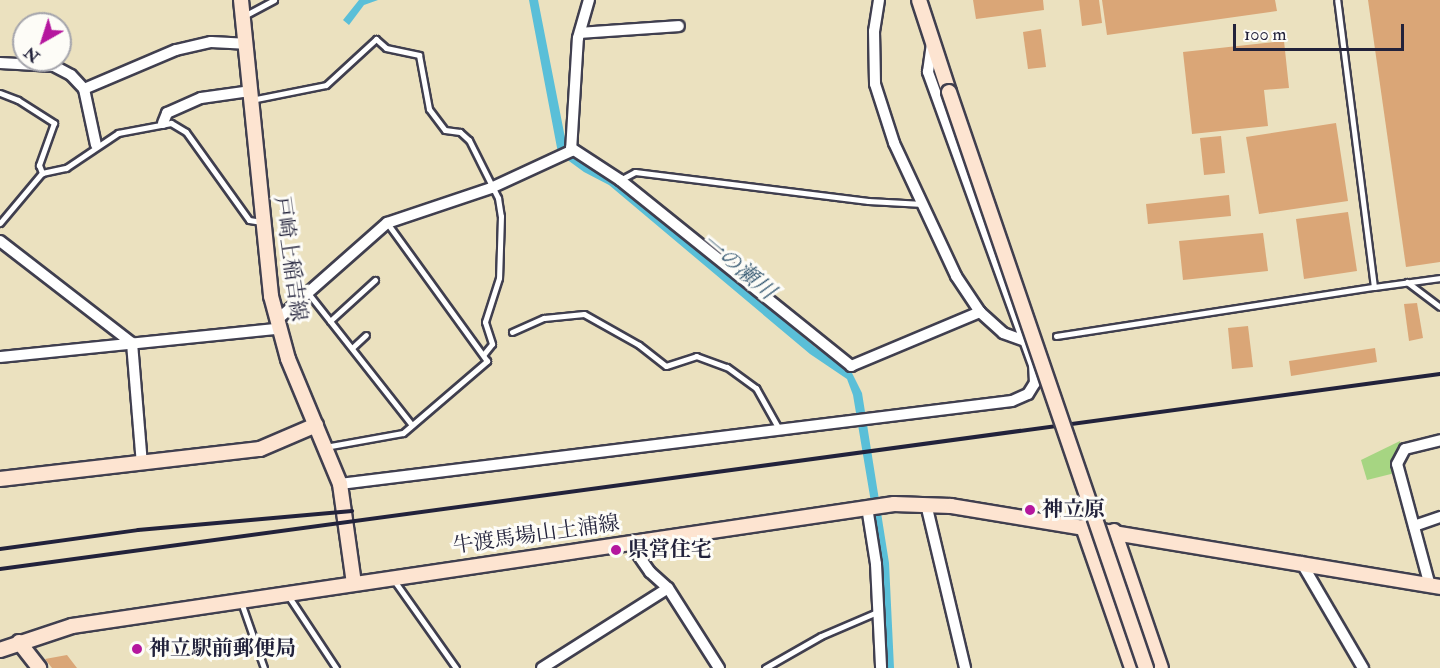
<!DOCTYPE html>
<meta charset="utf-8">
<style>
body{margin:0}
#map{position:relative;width:1440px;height:668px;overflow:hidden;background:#ebe1bf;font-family:"IM FELL Double Pica","Noto Serif JP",serif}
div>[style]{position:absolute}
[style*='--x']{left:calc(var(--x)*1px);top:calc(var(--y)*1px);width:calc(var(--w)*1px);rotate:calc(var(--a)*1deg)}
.green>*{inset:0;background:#a6d582}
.water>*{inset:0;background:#5abfd8}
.building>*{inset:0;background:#daa677}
.roads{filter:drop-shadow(2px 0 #403f4f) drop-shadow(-2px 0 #403f4f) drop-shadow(0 2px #403f4f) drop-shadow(0 -2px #403f4f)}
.lane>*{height:5px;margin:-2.5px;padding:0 2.5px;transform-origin:2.5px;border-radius:2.5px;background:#fff}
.street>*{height:10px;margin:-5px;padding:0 5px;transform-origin:5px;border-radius:5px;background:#fff}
.secondary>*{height:14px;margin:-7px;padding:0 7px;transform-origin:7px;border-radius:7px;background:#fde4d1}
.rail>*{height:4px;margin:-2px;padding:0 2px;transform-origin:2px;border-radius:2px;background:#22223b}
.bridges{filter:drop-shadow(2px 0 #403f4f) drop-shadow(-2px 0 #403f4f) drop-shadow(0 2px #403f4f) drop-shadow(0 -2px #403f4f)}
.secondary-bridge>*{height:14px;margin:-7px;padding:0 7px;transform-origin:7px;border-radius:7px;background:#fde4d1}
.dots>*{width:16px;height:16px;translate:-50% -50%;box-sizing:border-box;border:3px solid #fdfcf7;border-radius:50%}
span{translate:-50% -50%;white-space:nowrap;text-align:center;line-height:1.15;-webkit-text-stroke:6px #fdfcf7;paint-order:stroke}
.street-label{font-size:21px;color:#22223b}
.poi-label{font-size:21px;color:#22223b;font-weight:700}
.left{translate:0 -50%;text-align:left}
.water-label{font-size:22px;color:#365972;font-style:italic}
.north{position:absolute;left:12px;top:12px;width:60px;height:60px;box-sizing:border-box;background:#fdfcf7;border:2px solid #a5a5ac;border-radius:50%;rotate:219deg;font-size:16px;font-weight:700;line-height:24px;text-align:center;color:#22223b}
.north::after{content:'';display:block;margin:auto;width:21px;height:27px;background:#b5179e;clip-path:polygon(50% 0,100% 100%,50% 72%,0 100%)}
.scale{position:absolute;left:1233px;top:24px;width:171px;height:27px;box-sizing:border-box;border:3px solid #22223b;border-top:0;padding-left:8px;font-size:18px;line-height:21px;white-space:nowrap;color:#22223b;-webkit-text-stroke:4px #fdfcf7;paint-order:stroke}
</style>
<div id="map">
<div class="green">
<i style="clip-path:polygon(1400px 441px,1404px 456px,1395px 473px,1367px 480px,1361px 460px)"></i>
</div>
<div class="water">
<i style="clip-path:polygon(359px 0,378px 0,364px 5px,349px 25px,343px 20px)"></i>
<i style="clip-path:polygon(529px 0,538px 0,567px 148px,613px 178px,815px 347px,852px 373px,862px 393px,889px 563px,894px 668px,884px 668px,873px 514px,853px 395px,847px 379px,810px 354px,609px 185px,584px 172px,558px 153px)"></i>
</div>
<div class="building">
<i style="clip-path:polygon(973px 0,1043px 0,1044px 10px,976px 19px)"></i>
<i style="clip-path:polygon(1079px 0,1099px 0,1102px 23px,1082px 26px)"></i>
<i style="clip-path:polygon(1102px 0,1275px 0,1277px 11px,1107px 35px)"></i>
<i style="clip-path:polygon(1368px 0,1440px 0,1440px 262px,1406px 267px)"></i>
<i style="clip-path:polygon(1041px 29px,1046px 67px,1028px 69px,1023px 32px)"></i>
<i style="clip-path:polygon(1284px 41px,1289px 88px,1264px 90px,1268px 126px,1192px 134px,1183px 52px)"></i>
<i style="clip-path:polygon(1336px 123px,1348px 201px,1259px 214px,1246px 137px)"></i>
<i style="clip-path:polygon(1221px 136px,1225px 173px,1204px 175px,1200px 138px)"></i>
<i style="clip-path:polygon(1229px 195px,1231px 216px,1148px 224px,1146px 204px)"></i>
<i style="clip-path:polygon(1348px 212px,1357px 271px,1304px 279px,1296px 219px)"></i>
<i style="clip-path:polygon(1263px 233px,1268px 271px,1183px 280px,1179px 241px)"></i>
<i style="clip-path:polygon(1417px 303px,1423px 338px,1409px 341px,1404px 304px)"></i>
<i style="clip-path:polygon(1248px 326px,1253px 367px,1232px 369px,1228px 328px)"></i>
<i style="clip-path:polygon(1375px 348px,1377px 362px,1291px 376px,1289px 361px)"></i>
<i style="clip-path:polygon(67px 655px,77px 668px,52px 668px,45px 659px)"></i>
</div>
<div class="roads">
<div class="lane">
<i style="--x:244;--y:16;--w:34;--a:-28"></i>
<i style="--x:0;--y:93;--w:19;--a:21"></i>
<i style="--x:18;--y:100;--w:43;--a:32.6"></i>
<i style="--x:54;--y:123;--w:45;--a:109.7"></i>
<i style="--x:39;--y:165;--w:9;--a:69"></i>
<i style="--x:42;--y:173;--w:25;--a:-12"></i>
<i style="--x:66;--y:168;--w:63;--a:-33.9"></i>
<i style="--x:118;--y:133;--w:54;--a:-10.7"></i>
<i style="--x:171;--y:123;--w:17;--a:31"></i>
<i style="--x:186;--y:132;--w:108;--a:54.4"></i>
<i style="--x:249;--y:220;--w:13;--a:9"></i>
<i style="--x:251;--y:100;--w:76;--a:-11.3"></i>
<i style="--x:326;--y:85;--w:68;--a:-42.6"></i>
<i style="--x:376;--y:39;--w:13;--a:42"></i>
<i style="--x:386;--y:48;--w:34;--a:12"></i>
<i style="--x:419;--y:55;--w:55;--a:79.5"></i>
<i style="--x:429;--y:109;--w:26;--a:53"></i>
<i style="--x:445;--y:130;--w:15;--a:8"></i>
<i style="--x:460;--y:132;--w:12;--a:42"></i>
<i style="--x:469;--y:140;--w:65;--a:63.4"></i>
<i style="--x:498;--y:198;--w:18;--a:81"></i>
<i style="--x:501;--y:216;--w:62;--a:91.8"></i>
<i style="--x:499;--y:278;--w:46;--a:107.7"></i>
<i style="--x:485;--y:322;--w:23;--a:72"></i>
<i style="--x:492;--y:344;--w:14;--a:129"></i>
<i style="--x:620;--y:180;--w:17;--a:-28"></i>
<i style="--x:635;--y:172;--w:235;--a:7.1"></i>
<i style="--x:868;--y:201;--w:55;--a:3.1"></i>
<i style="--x:0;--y:223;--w:65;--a:-50"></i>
<i style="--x:1407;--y:282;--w:41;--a:37.1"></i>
<i style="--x:1374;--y:287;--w:67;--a:-7.8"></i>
<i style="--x:308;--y:293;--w:168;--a:51.8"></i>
<i style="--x:330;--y:321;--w:61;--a:-42.3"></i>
<i style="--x:512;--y:332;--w:35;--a:-24"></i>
<i style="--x:544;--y:318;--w:40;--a:-5.7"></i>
<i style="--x:584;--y:314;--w:63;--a:29.4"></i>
<i style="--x:639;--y:345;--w:34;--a:38"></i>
<i style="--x:666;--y:366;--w:32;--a:-18"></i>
<i style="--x:696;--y:356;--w:33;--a:20"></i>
<i style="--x:727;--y:367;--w:36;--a:36"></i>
<i style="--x:756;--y:388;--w:47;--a:60.7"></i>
<i style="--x:1056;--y:336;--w:322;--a:-8.8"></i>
<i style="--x:1374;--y:287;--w:289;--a:-97.3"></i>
<i style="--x:352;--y:348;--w:19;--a:-43"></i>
<i style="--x:325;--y:447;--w:79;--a:-10.2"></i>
<i style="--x:403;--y:433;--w:111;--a:-40.6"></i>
<i style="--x:487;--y:361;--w:170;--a:-125.9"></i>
<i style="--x:393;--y:579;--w:109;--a:54.7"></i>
<i style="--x:287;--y:594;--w:89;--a:56.5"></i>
<i style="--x:241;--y:602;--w:70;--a:70.8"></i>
<i style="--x:765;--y:668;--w:64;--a:-29.7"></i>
<i style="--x:821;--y:636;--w:61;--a:-23.2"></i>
</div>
<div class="street">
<i style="--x:879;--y:0;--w:31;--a:99"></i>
<i style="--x:874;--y:31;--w:53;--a:88.9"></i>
<i style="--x:875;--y:84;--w:62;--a:72.1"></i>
<i style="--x:894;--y:143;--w:147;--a:65"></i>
<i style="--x:956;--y:276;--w:43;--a:56.3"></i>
<i style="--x:980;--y:312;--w:31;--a:42"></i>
<i style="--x:1003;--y:333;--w:23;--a:20"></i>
<i style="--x:580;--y:33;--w:99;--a:-4"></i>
<i style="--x:0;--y:63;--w:54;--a:3.2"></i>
<i style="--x:54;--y:66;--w:19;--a:28"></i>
<i style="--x:71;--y:75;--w:19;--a:47"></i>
<i style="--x:84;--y:89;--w:57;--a:77.9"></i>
<i style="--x:84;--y:89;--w:100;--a:-23"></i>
<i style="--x:176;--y:50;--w:36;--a:-13"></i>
<i style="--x:211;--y:42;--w:34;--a:3"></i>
<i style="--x:163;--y:123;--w:11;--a:-68"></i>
<i style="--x:167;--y:113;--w:37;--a:-24"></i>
<i style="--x:201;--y:98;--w:49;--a:-8.1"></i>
<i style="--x:571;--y:148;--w:59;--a:33.1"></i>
<i style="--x:620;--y:180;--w:297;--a:38.8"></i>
<i style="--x:851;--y:366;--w:140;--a:-22.7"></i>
<i style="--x:0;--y:241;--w:167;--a:37.7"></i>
<i style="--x:132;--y:343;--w:121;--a:85.3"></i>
<i style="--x:277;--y:320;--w:147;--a:-41.4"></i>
<i style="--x:387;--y:223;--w:110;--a:-18.6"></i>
<i style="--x:491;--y:188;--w:88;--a:-24.8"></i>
<i style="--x:571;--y:151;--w:113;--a:-86.5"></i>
<i style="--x:578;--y:38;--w:40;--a:-74"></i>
<i style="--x:0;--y:357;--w:279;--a:-5.8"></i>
<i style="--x:340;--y:484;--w:677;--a:-7.04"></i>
<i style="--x:1012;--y:401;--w:17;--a:-24"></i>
<i style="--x:1028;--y:394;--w:13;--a:-58"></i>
<i style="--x:1035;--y:383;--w:18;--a:-93"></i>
<i style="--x:1034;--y:365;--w:312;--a:-109.9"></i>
<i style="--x:928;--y:72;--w:30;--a:-82"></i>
<i style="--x:926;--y:504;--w:169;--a:76.6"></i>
<i style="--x:867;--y:507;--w:58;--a:81"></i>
<i style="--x:876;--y:564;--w:104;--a:87.2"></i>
<i style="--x:1414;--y:526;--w:28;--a:-19"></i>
<i style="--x:629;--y:542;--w:37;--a:55"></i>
<i style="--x:650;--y:572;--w:24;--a:42"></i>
<i style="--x:668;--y:588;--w:95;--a:57.5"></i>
<i style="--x:1301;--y:562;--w:123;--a:59.7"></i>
<i style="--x:1430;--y:586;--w:126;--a:-105.1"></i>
<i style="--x:1397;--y:464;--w:17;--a:-62"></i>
<i style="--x:1405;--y:449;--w:36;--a:-14"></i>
<i style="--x:542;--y:668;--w:149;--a:-32.4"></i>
</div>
<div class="secondary">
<i style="--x:241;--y:0;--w:298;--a:84.2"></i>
<i style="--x:271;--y:296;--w:65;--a:74.9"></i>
<i style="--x:288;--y:359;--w:135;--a:67.4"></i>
<i style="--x:340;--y:484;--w:100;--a:82"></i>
<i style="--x:919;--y:0;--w:97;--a:71.9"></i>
<i style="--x:0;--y:479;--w:262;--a:-6.6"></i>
<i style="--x:260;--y:449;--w:61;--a:-23.2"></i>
<i style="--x:1083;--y:527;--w:149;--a:70.8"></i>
<i style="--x:1114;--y:531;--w:145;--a:71.1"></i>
<i style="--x:19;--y:642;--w:33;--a:52"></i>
<i style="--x:0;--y:650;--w:76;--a:-18.4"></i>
<i style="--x:72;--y:626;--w:831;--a:-8.44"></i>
<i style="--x:894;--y:504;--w:57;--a:2"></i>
<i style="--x:951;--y:506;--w:496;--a:9.4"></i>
</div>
</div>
<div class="rail">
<i style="--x:0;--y:549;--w:139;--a:-7.8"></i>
<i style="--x:138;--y:530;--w:215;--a:-5.1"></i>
<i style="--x:0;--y:569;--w:1453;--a:-7.71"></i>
</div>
<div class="bridges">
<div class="secondary-bridge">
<i style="--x:949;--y:92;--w:609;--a:71.12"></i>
</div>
</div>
<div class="dots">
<i style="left:1030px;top:510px;background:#b5179e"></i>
<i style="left:616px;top:550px;background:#b5179e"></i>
<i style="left:137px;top:649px;background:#b5179e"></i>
</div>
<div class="street-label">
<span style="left:290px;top:259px;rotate:82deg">戸崎上稲吉線</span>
<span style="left:536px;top:535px;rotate:-8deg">牛渡馬場山土浦線</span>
</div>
<div class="poi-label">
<span class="left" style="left:1042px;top:510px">神立原</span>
<span class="left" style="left:628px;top:550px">県営住宅</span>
<span class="left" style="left:149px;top:649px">神立駅前郵便局</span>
</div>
<div class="water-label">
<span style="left:738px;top:267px;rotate:40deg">一の瀬川</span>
</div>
<div class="north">N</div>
<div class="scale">100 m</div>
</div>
